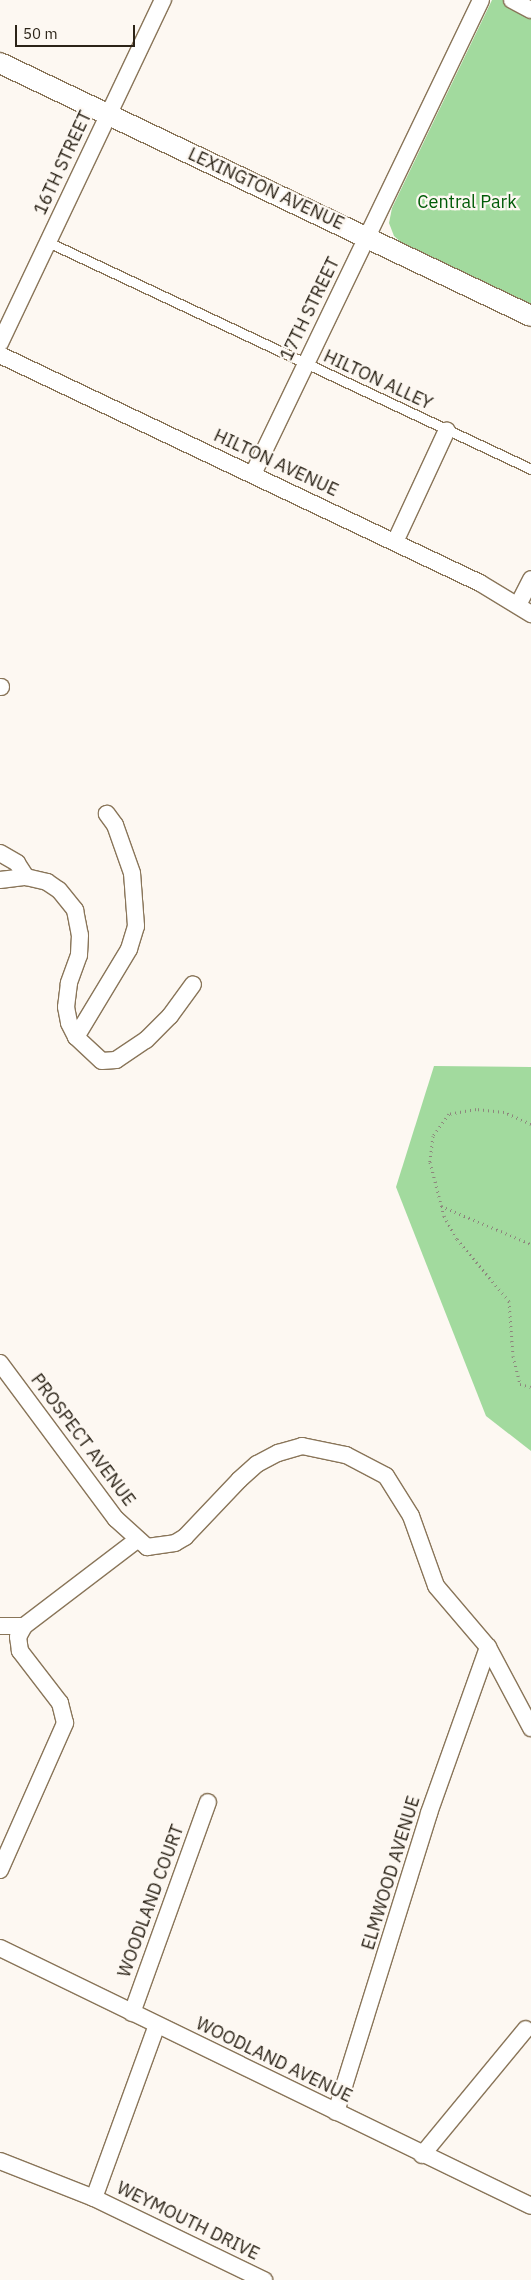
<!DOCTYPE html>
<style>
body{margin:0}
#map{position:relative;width:531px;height:2280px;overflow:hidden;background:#fdf8f2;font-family:"IBM Plex Sans",sans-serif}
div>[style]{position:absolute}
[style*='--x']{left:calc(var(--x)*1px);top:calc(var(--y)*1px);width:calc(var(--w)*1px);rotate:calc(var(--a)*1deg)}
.green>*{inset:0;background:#a2da9e}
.path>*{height:3px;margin-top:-1.5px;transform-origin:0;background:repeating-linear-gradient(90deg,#8d867d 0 1px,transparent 0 5px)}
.roads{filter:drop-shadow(1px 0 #897559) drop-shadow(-1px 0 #897559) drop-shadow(0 1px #897559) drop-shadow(0 -1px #897559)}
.service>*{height:9px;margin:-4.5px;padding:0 4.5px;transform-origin:4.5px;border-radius:4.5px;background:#fff}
.minor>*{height:16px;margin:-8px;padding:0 8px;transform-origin:8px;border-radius:8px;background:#fff}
.tertiary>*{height:20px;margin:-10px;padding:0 10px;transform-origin:10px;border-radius:10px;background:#fff}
span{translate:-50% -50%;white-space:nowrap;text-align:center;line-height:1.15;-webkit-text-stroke:4.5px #fdf8f2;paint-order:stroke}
.street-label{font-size:18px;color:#2c2418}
.park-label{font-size:18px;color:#005b07}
.scale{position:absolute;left:15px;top:25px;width:120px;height:22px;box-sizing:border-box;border:2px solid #2c2418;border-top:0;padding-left:6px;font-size:15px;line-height:18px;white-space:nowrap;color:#2c2418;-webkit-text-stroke:4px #fdf8f2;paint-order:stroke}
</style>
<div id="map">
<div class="green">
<i style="clip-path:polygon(492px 0,531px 0,531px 305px,402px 243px,394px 236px,389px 223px,392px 208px)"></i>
<i style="clip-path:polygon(434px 1066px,531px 1067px,531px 1451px,486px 1416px,396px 1187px)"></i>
</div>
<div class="path">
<i style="--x:531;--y:1124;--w:30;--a:-156"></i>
<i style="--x:504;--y:1112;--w:28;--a:-174"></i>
<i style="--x:476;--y:1109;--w:27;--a:170"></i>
<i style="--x:449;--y:1114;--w:27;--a:126"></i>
<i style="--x:433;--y:1136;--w:26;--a:97"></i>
<i style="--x:430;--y:1162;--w:56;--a:75.5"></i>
<i style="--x:444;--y:1216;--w:26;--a:61"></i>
<i style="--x:457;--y:1239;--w:81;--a:50"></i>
<i style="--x:509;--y:1301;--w:55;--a:85.8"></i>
<i style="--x:513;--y:1356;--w:29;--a:76"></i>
<i style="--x:520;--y:1384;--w:11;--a:15"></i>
<i style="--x:441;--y:1206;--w:98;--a:22.9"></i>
</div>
<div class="roads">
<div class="service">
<i style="--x:48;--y:242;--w:534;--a:25.17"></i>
</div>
<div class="minor">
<i style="--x:512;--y:0;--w:21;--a:28"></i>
<i style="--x:0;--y:343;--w:380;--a:-64.6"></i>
<i style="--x:0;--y:355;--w:531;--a:25.41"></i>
<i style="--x:480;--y:583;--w:60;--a:31.3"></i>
<i style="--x:253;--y:474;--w:526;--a:-64.31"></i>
<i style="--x:395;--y:542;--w:123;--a:-65.1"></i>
<i style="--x:518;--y:605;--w:29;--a:-63"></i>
<i style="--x:0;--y:687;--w:1;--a:0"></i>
<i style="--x:0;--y:853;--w:20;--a:30"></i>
<i style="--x:17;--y:863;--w:17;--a:57"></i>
<i style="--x:26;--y:877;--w:22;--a:13"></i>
<i style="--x:47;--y:882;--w:14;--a:34"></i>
<i style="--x:59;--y:890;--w:26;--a:51"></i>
<i style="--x:75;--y:910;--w:25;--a:79"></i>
<i style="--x:80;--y:935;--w:20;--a:93"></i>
<i style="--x:79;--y:955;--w:30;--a:110"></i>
<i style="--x:69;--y:983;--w:24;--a:97"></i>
<i style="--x:66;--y:1007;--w:16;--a:79"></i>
<i style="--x:69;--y:1023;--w:16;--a:63"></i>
<i style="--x:76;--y:1037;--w:35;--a:43"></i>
<i style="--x:102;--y:1061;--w:14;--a:-4"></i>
<i style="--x:116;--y:1060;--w:36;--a:-34"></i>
<i style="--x:146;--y:1040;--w:34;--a:-45"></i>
<i style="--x:170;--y:1016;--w:39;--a:-54"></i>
<i style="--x:0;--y:880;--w:26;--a:-7"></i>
<i style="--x:76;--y:1037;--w:103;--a:-58.9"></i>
<i style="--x:129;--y:949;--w:24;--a:-73"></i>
<i style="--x:136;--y:926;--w:53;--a:-94.3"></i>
<i style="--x:132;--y:873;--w:51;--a:-109.5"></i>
<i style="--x:115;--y:825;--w:14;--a:-126"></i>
<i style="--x:0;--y:1363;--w:194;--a:53.4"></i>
<i style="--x:116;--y:1519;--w:42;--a:42.1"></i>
<i style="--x:147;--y:1547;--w:28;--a:-8"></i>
<i style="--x:175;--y:1543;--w:12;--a:-31"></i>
<i style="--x:185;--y:1537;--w:79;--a:-46.5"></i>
<i style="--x:239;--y:1480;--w:24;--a:-42"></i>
<i style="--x:257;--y:1464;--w:24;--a:-28"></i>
<i style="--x:278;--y:1453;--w:25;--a:-16"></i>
<i style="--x:302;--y:1446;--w:45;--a:11.6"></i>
<i style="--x:346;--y:1455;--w:45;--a:27.7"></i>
<i style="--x:386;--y:1476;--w:47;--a:58"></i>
<i style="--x:411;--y:1516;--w:74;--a:70.3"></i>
<i style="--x:436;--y:1586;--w:80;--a:49.6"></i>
<i style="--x:488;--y:1647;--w:92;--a:62"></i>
<i style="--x:0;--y:1626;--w:24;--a:0"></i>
<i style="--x:0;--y:1870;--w:161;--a:-66.1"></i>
<i style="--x:65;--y:1723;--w:21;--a:-104"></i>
<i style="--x:60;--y:1703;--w:66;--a:-127.6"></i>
<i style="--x:20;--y:1651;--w:14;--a:-98"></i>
<i style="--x:18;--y:1637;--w:13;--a:-61"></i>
<i style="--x:24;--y:1626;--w:142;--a:-37.3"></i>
<i style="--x:0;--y:1948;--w:590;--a:25.91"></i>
<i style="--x:132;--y:2013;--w:224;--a:-70.2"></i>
<i style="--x:336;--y:2112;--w:313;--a:-72.7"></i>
<i style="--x:429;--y:1813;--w:176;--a:-70.4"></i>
<i style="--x:422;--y:2155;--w:163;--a:-50.5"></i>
<i style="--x:0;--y:2161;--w:101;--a:21.5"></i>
<i style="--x:94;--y:2198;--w:189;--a:25.8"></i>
<i style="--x:94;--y:2198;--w:184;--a:-70"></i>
</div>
<div class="tertiary">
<i style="--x:0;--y:63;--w:588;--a:25.48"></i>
</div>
</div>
<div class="street-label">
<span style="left:63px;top:163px;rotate:-65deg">16TH STREET</span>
<span style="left:266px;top:189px;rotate:25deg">LEXINGTON AVENUE</span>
<span style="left:310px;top:309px;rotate:-64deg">17TH STREET</span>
<span style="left:378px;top:380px;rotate:25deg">HILTON ALLEY</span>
<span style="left:276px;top:463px;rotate:25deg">HILTON AVENUE</span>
<span style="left:83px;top:1440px;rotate:53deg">PROSPECT AVENUE</span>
<span style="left:391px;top:1873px;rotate:-73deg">ELMWOOD AVENUE</span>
<span style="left:151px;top:1901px;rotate:-70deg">WOODLAND COURT</span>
<span style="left:274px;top:2060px;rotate:26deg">WOODLAND AVENUE</span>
<span style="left:188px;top:2221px;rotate:26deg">WEYMOUTH DRIVE</span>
</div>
<div class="park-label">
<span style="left:467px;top:202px">Central Park</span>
</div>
<div class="scale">50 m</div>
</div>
